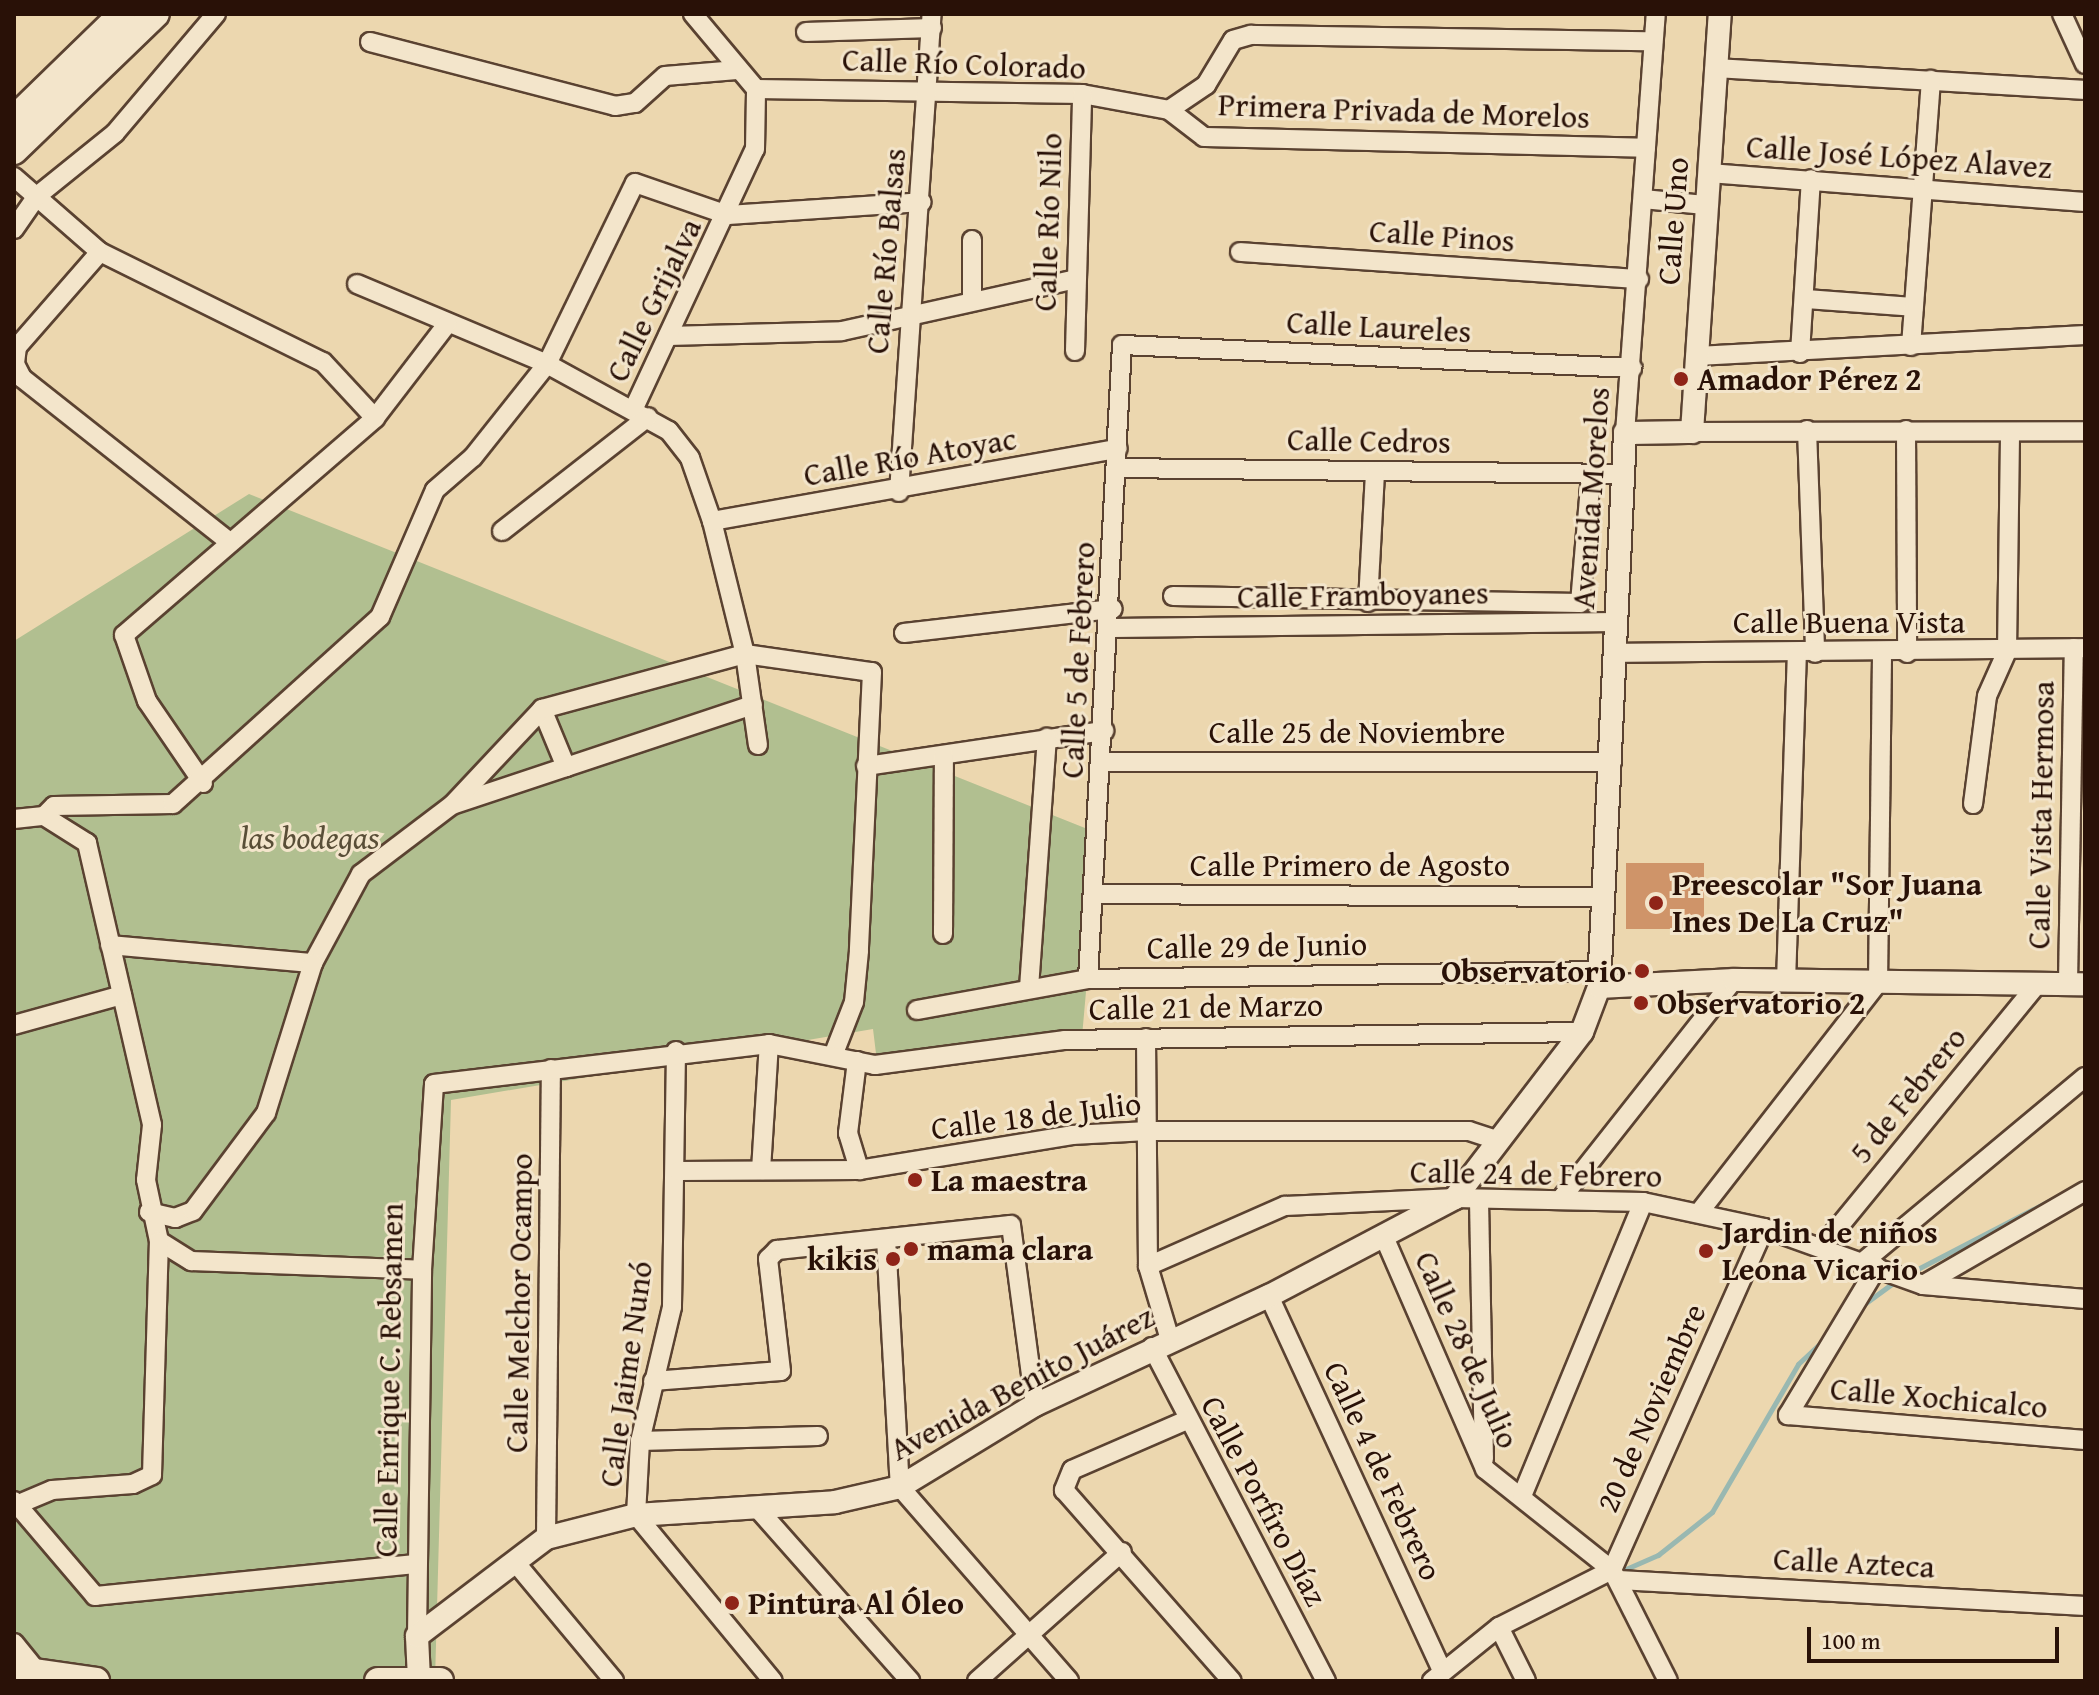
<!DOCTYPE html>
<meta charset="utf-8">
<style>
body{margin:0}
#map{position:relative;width:2099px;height:1695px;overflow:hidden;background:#ecd7af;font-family:"Gentium Book Plus",serif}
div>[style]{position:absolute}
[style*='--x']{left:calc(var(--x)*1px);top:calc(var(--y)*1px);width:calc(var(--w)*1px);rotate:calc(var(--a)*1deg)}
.green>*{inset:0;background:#b1bf90}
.stream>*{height:5px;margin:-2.5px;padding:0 2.5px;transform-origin:2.5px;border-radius:2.5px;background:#99b8b1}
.building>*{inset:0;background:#cf9469}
.roads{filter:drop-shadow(2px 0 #5a4231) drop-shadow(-2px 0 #5a4231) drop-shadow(0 2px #5a4231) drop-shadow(0 -2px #5a4231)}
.minor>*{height:18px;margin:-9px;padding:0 9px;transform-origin:9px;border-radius:9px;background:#f3e5cb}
.tertiary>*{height:22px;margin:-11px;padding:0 11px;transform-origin:11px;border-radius:11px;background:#f3e5cb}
.secondary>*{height:26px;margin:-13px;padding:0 13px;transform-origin:13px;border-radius:13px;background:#f3e5cb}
.dots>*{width:22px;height:22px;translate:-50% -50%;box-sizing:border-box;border:4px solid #f3e5cb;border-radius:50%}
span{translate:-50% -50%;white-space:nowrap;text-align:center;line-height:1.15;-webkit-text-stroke:6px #f3e5cb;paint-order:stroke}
.street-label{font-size:32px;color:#291107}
.poi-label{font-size:32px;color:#291107;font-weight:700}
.left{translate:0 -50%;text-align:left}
.right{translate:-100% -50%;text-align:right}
.park-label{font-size:32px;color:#594e37;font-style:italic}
.frame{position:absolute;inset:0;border:16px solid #291107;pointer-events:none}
.scale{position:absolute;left:1807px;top:1627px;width:252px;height:36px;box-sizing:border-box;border:4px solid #291107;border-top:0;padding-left:10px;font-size:24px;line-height:28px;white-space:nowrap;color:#291107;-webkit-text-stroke:6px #f3e5cb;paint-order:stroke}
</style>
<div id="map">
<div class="green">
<i style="clip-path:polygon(249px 494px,1100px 834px,1081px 1048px,878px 1070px,873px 1029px,451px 1100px,435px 1681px,105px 1681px,14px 1667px,14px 641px)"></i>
</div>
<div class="stream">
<i style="--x:1906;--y:1275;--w:189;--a:-27.4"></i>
<i style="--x:1863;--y:1305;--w:42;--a:-36.3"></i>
<i style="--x:1619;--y:1572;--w:43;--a:-23.6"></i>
<i style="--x:1658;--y:1555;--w:69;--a:-38.5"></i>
<i style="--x:1712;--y:1512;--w:171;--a:-59.8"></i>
<i style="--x:1798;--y:1364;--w:34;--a:-43"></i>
</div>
<div class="building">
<i style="clip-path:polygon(1626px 863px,1704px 863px,1704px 929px,1626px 929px)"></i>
</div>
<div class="roads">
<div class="minor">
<i style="--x:2062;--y:14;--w:55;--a:65.3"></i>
<i style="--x:806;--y:32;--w:126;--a:-1.8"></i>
<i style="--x:370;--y:42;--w:253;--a:14.6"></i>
<i style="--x:615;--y:106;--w:20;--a:-9"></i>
<i style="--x:635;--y:103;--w:40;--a:-42"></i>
<i style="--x:665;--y:76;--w:72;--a:-4.8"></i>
<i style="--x:1716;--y:68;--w:370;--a:3.4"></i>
<i style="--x:756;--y:89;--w:326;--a:0.9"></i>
<i style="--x:1082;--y:94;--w:88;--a:10.4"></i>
<i style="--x:1169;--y:110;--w:44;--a:37.6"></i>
<i style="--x:1204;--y:137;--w:442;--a:1.4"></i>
<i style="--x:1169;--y:110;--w:45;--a:-34"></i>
<i style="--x:1206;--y:85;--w:52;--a:-59"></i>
<i style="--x:1233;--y:40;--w:19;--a:-16"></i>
<i style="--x:1251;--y:35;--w:402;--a:0.9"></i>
<i style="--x:1709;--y:173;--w:377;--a:4.4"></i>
<i style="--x:14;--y:177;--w:114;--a:41.1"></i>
<i style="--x:100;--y:252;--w:249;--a:26.3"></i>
<i style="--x:323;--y:362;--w:76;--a:47.1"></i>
<i style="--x:1643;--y:199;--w:62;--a:5.5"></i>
<i style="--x:14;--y:229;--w:40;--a:-55.1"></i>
<i style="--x:37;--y:196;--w:100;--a:-38.9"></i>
<i style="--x:115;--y:133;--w:156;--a:-49.7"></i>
<i style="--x:100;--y:252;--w:126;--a:131.1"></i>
<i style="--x:17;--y:347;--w:17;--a:97"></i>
<i style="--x:15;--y:364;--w:16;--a:63"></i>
<i style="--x:22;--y:378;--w:265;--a:38.3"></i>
<i style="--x:1240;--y:252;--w:400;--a:3.9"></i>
<i style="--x:357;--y:284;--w:206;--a:22.8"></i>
<i style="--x:547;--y:364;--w:139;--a:28.8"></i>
<i style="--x:669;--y:431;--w:34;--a:52"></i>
<i style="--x:690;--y:458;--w:67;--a:70.8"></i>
<i style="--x:712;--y:521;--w:137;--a:76.1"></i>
<i style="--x:745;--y:654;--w:92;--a:81.9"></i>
<i style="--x:1805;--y:299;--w:109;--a:4.2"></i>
<i style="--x:972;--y:301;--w:61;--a:-90"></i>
<i style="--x:668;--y:336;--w:174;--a:-1.6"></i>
<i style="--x:842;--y:331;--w:240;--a:-12.5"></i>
<i style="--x:1911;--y:346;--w:267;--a:-85.7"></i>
<i style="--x:1075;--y:351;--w:257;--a:-88.4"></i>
<i style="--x:1800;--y:353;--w:174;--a:-86.4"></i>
<i style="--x:1697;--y:356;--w:389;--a:-3.1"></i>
<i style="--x:634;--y:408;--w:286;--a:-65"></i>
<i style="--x:755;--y:149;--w:60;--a:-89"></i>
<i style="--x:756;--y:89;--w:98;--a:-130"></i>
<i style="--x:1807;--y:430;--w:223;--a:87.9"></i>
<i style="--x:1906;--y:430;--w:223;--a:89.7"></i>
<i style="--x:1692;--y:432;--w:393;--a:-0.1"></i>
<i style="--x:1625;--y:433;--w:420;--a:-85.8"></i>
<i style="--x:1117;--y:468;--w:504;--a:0.68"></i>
<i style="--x:899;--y:492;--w:479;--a:-86.1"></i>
<i style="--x:712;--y:521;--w:412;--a:-10.1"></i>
<i style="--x:502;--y:531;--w:185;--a:-38"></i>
<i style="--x:1173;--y:596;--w:407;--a:1"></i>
<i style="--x:1580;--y:603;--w:129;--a:-85.1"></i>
<i style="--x:1368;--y:602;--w:131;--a:-86.9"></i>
<i style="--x:1113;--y:628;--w:502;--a:-0.68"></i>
<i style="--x:904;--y:633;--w:210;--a:-6.6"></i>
<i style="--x:1614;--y:653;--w:471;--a:-0.6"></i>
<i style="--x:542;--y:709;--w:63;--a:67.5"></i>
<i style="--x:1102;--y:762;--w:510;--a:0"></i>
<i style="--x:866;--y:766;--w:241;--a:-8.4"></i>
<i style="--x:203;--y:783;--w:99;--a:-124.3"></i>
<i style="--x:147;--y:701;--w:70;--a:-109.2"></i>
<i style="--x:124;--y:635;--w:332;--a:-40.8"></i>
<i style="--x:375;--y:418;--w:118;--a:-52.5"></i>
<i style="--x:455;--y:804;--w:314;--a:-18.4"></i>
<i style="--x:1973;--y:804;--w:109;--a:-82.6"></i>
<i style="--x:1987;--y:696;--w:49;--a:-66"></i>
<i style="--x:2007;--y:651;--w:219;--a:-89.2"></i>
<i style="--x:44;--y:816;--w:51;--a:32.1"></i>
<i style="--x:87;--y:843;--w:289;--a:77"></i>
<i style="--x:152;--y:1125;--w:55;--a:96.2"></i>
<i style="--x:146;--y:1180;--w:62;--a:78"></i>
<i style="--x:159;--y:1241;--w:38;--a:32"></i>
<i style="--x:191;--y:1261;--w:231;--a:2.2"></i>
<i style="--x:14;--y:819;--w:30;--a:-6"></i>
<i style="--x:44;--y:816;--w:14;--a:-45"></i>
<i style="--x:54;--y:806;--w:119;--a:-1"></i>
<i style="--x:173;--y:804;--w:279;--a:-42.1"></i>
<i style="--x:380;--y:617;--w:138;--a:-66.6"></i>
<i style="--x:435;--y:490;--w:50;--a:-41"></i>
<i style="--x:473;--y:457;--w:119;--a:-51.5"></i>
<i style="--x:547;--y:364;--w:201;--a:-64.1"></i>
<i style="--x:635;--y:183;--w:98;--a:19"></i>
<i style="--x:728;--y:215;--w:194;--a:-3.8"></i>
<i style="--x:1095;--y:894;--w:510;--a:0.34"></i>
<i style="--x:943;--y:934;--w:179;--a:-89.7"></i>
<i style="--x:110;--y:945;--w:204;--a:5.1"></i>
<i style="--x:313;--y:963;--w:101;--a:-61.7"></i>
<i style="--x:361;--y:874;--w:114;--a:-37.2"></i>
<i style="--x:452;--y:805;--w:132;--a:-46.8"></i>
<i style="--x:542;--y:709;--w:210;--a:-15.2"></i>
<i style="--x:745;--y:654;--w:128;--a:8.1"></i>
<i style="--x:872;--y:672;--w:279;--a:92.7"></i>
<i style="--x:859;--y:951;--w:51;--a:95.6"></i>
<i style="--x:854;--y:1002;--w:58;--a:111.3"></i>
<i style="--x:1088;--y:979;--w:635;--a:-86.93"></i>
<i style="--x:1122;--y:345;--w:511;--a:2.58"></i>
<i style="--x:1786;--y:982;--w:329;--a:-88.1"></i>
<i style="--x:2068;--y:983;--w:335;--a:-89"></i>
<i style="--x:1029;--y:988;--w:251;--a:-85.9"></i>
<i style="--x:917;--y:1010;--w:174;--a:-10.3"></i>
<i style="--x:1088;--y:979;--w:513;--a:-0.89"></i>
<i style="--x:14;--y:1025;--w:112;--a:-15.5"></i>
<i style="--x:1146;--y:1038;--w:228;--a:89.5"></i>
<i style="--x:1148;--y:1266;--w:77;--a:73.4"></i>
<i style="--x:676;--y:1051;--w:256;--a:90.9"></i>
<i style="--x:672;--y:1307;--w:138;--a:103.4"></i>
<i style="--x:640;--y:1441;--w:74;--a:93.1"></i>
<i style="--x:636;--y:1515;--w:215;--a:50.5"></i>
<i style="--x:857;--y:1061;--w:73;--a:97.1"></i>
<i style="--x:848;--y:1133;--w:39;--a:73"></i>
<i style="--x:761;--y:1170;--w:126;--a:-86.4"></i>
<i style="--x:678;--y:1171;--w:181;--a:-0.3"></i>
<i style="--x:859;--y:1170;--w:216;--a:-9.3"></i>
<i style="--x:1072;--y:1135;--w:76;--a:-3"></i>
<i style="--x:1148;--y:1131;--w:321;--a:0"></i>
<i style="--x:1469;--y:1131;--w:29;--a:18"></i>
<i style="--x:1479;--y:1200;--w:259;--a:88.9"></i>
<i style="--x:1560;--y:1200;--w:280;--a:-51.7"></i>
<i style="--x:1701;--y:1210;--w:288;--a:-52.1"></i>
<i style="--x:1878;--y:983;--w:331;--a:-89.3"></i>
<i style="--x:149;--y:1212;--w:27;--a:13"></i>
<i style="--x:175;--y:1218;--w:19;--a:-21"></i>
<i style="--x:193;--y:1211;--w:122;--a:-53.3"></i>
<i style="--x:266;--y:1113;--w:157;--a:-72.6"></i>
<i style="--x:886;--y:1239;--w:248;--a:86.8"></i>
<i style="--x:900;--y:1487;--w:257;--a:48.9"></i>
<i style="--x:1385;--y:1239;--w:251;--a:66.5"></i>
<i style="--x:1485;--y:1469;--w:162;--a:38.5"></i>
<i style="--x:1612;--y:1570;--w:124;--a:63.2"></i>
<i style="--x:1823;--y:1246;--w:341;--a:-50.7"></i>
<i style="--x:1863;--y:1262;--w:289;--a:-39.8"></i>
<i style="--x:1148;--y:1266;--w:150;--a:-23.7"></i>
<i style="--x:1285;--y:1206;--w:170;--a:-2.7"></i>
<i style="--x:1455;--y:1198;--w:188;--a:1.2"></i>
<i style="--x:1643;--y:1202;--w:124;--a:12.1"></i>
<i style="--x:1764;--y:1228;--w:169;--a:19.7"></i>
<i style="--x:1923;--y:1285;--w:163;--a:4.9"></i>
<i style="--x:1877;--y:1267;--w:173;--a:121"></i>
<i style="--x:1788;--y:1415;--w:298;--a:4.8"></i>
<i style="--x:1923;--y:1285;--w:187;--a:-30.1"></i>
<i style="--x:1269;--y:1296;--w:413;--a:65.2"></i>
<i style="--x:1152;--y:1347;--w:377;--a:62.5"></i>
<i style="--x:653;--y:1381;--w:128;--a:-4.5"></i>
<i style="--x:781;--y:1371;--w:113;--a:-96.6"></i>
<i style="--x:768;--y:1259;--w:13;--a:-45"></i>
<i style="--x:777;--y:1250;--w:235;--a:-6.1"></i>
<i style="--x:1011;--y:1225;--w:182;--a:82.4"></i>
<i style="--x:1187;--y:1420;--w:125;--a:156.5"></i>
<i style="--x:1072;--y:1470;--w:22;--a:112"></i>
<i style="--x:1064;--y:1490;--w:254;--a:48.7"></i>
<i style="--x:640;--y:1441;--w:178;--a:-1.6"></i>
<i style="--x:1522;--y:1496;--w:318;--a:-67.6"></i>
<i style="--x:14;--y:1501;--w:125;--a:49.5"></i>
<i style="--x:95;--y:1596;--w:323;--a:-5.7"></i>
<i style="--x:14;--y:1506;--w:41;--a:-22.8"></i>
<i style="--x:52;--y:1490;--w:81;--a:-4.2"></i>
<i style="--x:133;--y:1484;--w:21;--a:-25"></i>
<i style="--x:152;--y:1475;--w:234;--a:-88.3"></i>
<i style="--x:758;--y:1509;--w:230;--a:48.5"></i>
<i style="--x:546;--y:1538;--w:469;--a:-89.4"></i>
<i style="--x:515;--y:1562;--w:155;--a:50.2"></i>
<i style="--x:1612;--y:1570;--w:374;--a:-66"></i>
<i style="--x:1619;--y:1580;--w:467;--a:3.2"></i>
<i style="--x:1499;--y:1627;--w:60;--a:63.4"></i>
<i style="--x:417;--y:1636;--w:366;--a:-89.2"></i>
<i style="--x:422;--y:1270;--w:186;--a:-86.3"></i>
<i style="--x:434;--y:1084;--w:337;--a:-6.8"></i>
<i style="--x:769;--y:1044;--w:108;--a:11.2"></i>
<i style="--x:875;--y:1065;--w:192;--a:-7.5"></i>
<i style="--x:1065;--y:1040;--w:517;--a:-0.89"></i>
<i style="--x:14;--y:1643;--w:38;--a:51"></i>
<i style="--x:977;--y:1681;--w:194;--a:-41.7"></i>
<i style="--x:1432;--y:1681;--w:86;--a:-38.9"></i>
<i style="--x:1499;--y:1627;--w:127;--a:-26.8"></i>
</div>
<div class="tertiary">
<i style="--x:1599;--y:987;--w:135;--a:-3"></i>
<i style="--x:1734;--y:980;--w:351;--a:0.7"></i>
<i style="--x:419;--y:1679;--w:43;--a:-92.7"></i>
<i style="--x:417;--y:1636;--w:162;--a:-37.2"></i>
<i style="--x:546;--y:1538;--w:93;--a:-14.3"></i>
<i style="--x:636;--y:1515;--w:199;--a:-3.7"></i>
<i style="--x:835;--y:1502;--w:67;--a:-13"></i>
<i style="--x:900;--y:1487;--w:158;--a:-31.3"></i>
<i style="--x:1035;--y:1405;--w:258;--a:-25"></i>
<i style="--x:1269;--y:1296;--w:210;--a:-27.8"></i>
<i style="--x:1455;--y:1198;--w:209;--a:-52.6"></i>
<i style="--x:1582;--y:1032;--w:48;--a:-69.3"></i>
<i style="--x:1599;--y:987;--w:555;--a:-87.31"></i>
<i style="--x:1625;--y:433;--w:67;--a:-0.9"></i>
<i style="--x:1692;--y:432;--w:419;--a:-86.2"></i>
</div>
<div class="secondary">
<i style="--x:14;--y:119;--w:151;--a:-44.2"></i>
<i style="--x:14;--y:151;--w:197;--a:-44"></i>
<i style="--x:14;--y:1669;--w:83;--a:8.3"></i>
<i style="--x:378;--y:1681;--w:62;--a:0"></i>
</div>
</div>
<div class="dots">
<i style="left:1681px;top:379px;background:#8f2418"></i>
<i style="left:1656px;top:903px;background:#8f2418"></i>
<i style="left:1642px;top:971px;background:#8f2418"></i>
<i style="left:1641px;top:1003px;background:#8f2418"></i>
<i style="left:915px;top:1180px;background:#8f2418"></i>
<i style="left:911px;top:1249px;background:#8f2418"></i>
<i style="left:1706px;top:1251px;background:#8f2418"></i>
<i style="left:893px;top:1259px;background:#8f2418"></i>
<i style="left:732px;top:1603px;background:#8f2418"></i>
</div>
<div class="street-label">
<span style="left:964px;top:64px;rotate:2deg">Calle Río Colorado</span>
<span style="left:1404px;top:111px;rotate:2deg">Primera Privada de Morelos</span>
<span style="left:1899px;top:157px;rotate:4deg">Calle José López Alavez</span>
<span style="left:1673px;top:221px;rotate:-86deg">Calle Uno</span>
<span style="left:1048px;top:222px;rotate:-88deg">Calle Río Nilo</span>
<span style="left:1442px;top:236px;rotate:4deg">Calle Pinos</span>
<span style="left:886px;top:251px;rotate:-85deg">Calle Río Balsas</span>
<span style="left:654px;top:300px;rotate:-64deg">Calle Grijalva</span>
<span style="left:1379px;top:327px;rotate:3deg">Calle Laureles</span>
<span style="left:1369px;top:441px;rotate:1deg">Calle Cedros</span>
<span style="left:910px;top:457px;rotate:-10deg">Calle Río Atoyac</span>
<span style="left:1591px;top:498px;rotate:-86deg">Avenida Morelos</span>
<span style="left:1363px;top:595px;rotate:-1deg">Calle Framboyanes</span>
<span style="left:1849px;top:622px">Calle Buena Vista</span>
<span style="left:1078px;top:660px;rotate:-87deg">Calle 5 de Febrero</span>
<span style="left:1357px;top:732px">Calle 25 de Noviembre</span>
<span style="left:2041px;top:815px;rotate:-89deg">Calle Vista Hermosa</span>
<span style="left:1350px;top:865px">Calle Primero de Agosto</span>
<span style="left:1257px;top:946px;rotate:-1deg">Calle 29 de Junio</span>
<span style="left:1206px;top:1007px;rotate:-1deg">Calle 21 de Marzo</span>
<span style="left:1908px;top:1095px;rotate:-51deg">5 de Febrero</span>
<span style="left:1036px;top:1116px;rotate:-7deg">Calle 18 de Julio</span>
<span style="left:1536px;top:1174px;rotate:1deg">Calle 24 de Febrero</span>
<span style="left:519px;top:1303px;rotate:-89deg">Calle Melchor Ocampo</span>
<span style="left:1467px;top:1350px;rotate:66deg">Calle 28 de Julio</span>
<span style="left:626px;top:1374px;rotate:-82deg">Calle Jaime Nunó</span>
<span style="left:389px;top:1380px;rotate:-89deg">Calle Enrique C. Rebsamen</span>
<span style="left:1022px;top:1383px;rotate:-28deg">Avenida Benito Juárez</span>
<span style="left:1939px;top:1398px;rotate:5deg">Calle Xochicalco</span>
<span style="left:1651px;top:1408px;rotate:-66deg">20 de Noviembre</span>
<span style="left:1383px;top:1471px;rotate:65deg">Calle 4 de Febrero</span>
<span style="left:1264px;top:1501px;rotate:62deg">Calle Porfiro Díaz</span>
<span style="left:1854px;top:1563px;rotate:3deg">Calle Azteca</span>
</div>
<div class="poi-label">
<span class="left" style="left:1697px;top:379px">Amador Pérez 2</span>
<span class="left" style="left:1672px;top:903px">Preescolar "Sor Juana<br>Ines De La Cruz"</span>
<span class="right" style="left:1626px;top:971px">Observatorio</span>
<span class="left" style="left:1657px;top:1003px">Observatorio 2</span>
<span class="left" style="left:931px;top:1180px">La maestra</span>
<span class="left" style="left:1722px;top:1251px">Jardin de niños<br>Leona Vicario</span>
<span class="left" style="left:927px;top:1249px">mama clara</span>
<span class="right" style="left:877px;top:1259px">kikis</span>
<span class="left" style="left:748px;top:1603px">Pintura Al Óleo</span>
</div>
<div class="park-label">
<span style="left:310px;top:838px">las bodegas</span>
</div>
<div class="frame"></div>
<div class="scale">100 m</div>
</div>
